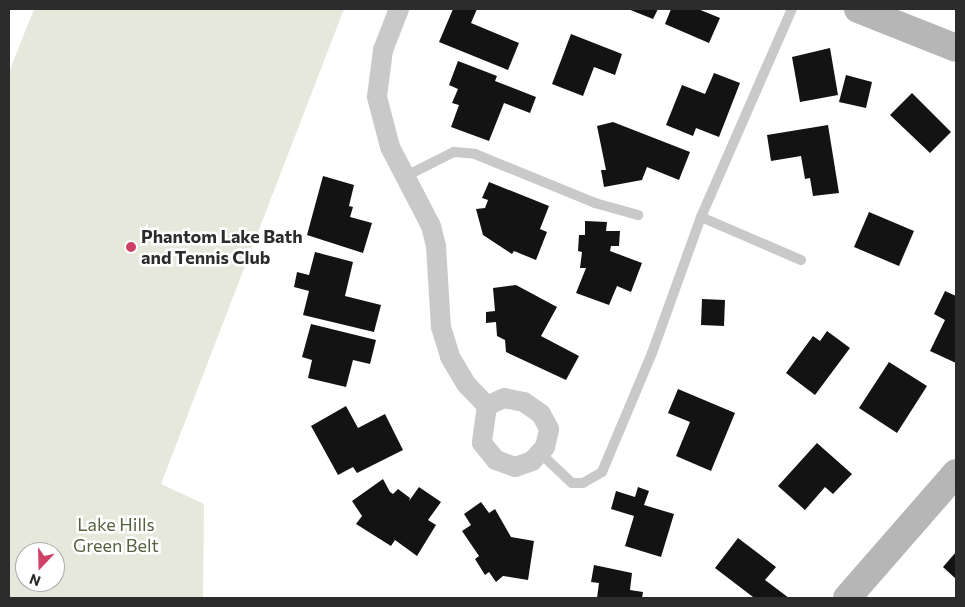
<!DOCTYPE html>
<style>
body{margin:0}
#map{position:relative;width:965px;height:607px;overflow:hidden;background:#fff;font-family:Commissioner,sans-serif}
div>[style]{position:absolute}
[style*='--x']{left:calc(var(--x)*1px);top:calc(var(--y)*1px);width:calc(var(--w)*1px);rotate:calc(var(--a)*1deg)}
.green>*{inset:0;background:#e5e8db}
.building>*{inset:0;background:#131313}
.lane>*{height:10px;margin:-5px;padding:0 5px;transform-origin:5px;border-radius:5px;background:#c9c9c9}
.street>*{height:20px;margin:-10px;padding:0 10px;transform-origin:10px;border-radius:10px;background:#c9c9c9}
.secondary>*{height:28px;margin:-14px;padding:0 14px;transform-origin:14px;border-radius:14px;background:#b6b6b6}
.dots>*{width:14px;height:14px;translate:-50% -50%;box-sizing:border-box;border:2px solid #fff;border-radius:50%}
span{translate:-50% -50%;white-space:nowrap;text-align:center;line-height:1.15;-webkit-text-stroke:5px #fff;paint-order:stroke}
.poi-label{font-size:18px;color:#2c2c2c;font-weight:700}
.left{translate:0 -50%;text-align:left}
.park-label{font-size:18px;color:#56623f}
.frame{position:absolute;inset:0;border:10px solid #2c2c2c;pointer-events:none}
.north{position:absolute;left:15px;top:542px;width:50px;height:50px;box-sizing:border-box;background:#fff;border:1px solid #ababab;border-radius:50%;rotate:201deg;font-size:14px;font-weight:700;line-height:20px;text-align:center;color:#2c2c2c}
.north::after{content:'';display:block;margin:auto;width:18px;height:22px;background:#cf4169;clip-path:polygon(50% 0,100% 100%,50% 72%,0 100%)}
</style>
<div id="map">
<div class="green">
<i style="clip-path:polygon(evenodd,34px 9px,344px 9px,161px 484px,204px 504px,203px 598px,9px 598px,9px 72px,34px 9px,25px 552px,55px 552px,55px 582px,25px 582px,25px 552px)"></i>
</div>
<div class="building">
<i style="clip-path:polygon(453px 9px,477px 9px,471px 23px,519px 43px,508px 70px,439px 42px)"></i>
<i style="clip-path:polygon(628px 9px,658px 9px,653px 19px)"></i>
<i style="clip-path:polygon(671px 9px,698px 9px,720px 18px,709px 43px,665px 24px)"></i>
<i style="clip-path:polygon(571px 34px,622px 54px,615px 75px,594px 67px,583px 96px,552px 84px)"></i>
<i style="clip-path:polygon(830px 48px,838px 95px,800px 102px,792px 57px)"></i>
<i style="clip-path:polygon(458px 61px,497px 76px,495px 81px,536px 97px,530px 113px,504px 103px,489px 141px,451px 127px,459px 105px,452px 103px,458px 89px,449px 85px)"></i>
<i style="clip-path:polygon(714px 73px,740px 83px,719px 137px,696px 128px,693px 136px,666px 125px,682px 85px,705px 94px)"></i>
<i style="clip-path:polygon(846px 75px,872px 82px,866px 108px,839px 102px)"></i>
<i style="clip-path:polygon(912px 93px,951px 132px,930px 153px,890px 115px)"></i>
<i style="clip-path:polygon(613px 122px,690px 152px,679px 180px,647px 167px,642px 180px,604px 187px,601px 170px,606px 170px,597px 126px)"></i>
<i style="clip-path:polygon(828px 125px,839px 193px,813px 196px,810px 178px,805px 179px,801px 156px,771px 161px,767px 135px)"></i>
<i style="clip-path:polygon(323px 176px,354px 185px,349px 206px,353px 207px,350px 217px,372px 223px,363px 253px,307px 235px)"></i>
<i style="clip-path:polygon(489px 182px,549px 206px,540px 229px,547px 232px,536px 260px,514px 251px,512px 254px,483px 235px,476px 209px,485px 208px,488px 200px,482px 198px)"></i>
<i style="clip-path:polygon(869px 212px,914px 231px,899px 266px,854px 247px)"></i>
<i style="clip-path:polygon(585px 221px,607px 222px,606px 231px,620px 231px,619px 246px,611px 246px,610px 251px,642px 263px,631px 292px,617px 286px,609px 305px,576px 293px,586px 268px,580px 268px,582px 252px,578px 251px,579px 235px,585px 235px)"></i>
<i style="clip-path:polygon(315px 252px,353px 262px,345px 296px,381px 305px,374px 332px,303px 315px,309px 291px,294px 287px,297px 272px,309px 275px)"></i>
<i style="clip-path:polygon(516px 285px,557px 307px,541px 336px,579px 356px,566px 380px,506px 352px,505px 340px,497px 336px,496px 322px,486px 323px,486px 312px,495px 311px,493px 288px)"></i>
<i style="clip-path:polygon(945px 291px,956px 296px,956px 363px,930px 351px,945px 320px,934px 314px)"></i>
<i style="clip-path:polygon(702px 299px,725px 300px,724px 326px,701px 325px)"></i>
<i style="clip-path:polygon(311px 324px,376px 340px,370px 364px,353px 360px,346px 387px,308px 378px,312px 360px,302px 357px)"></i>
<i style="clip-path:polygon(827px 331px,850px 348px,815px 395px,786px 373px,813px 336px,820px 341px)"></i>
<i style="clip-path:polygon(889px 362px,927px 386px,897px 433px,859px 408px)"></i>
<i style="clip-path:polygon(678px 389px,735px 413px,711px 471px,676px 456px,690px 422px,668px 413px)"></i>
<i style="clip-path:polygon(346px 406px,358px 428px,385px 414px,403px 450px,357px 473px,353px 467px,338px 475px,311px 426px)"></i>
<i style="clip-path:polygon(817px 443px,852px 474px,833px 494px,825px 487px,805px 510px,778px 486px)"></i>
<i style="clip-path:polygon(383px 479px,390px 492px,393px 494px,398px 489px,410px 498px,409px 501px,419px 487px,441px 502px,428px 520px,436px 525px,417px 556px,395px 540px,391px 546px,356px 524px,362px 516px,352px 501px)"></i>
<i style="clip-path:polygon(638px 487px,649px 491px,644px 505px,674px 514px,661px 557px,625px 546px,634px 516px,611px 509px,616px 491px,635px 497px)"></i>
<i style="clip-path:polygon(481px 502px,489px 513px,495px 509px,511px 537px,534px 541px,528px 580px,503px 576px,496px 582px,489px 572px,485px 575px,475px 559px,479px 556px,462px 531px,471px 525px,464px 514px)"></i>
<i style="clip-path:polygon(738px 538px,776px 567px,765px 580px,789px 598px,753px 597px,715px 568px)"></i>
<i style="clip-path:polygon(956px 552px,956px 579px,943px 567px)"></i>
<i style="clip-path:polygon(594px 565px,632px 573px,630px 590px,643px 592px,642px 598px,597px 598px,599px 583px,591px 582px)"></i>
</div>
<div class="lane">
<i style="--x:406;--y:176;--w:54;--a:-26.6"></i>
<i style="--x:454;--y:152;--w:21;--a:5"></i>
<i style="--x:475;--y:154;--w:130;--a:22.2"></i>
<i style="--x:595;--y:203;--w:45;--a:15.6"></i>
<i style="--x:701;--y:217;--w:109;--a:23.3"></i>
<i style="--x:540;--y:453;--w:44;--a:43.2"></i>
<i style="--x:572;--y:483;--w:11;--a:0"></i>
<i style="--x:583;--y:483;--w:22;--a:-30"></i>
<i style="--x:602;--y:472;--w:129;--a:-67.2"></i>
<i style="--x:652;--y:353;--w:145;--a:-70.2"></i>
<i style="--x:701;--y:217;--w:227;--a:-66.4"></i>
</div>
<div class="street">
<i style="--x:399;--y:9;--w:44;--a:111.3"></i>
<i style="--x:383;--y:50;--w:47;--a:97.3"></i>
<i style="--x:377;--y:97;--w:52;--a:75.4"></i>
<i style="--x:390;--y:147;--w:89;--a:62.6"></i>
<i style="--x:431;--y:226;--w:21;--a:76"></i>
<i style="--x:436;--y:246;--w:81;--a:86.5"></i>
<i style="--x:441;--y:327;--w:31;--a:73"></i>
<i style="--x:450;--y:357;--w:31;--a:59"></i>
<i style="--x:466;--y:384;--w:30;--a:46"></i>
<i style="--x:487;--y:406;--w:37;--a:98"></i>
<i style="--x:482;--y:443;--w:22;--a:51"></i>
<i style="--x:496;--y:460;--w:20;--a:20"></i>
<i style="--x:515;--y:467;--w:18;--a:-19"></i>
<i style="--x:532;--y:461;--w:19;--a:-47"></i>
<i style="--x:545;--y:447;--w:18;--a:-77"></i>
<i style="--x:549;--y:429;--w:17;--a:-118"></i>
<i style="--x:541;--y:414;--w:21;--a:-145"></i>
<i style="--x:524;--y:402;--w:20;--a:-169"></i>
<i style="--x:504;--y:398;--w:19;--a:155"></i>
</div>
<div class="secondary">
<i style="--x:858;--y:9;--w:105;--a:21.7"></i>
<i style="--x:847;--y:598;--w:166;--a:-48.9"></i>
</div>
<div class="dots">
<i style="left:131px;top:247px;background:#cf4169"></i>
</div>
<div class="poi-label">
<span class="left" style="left:141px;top:247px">Phantom Lake Bath<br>and Tennis Club</span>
</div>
<div class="park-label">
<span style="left:116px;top:535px">Lake Hills<br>Green Belt</span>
</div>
<div class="frame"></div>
<div class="north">N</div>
</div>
